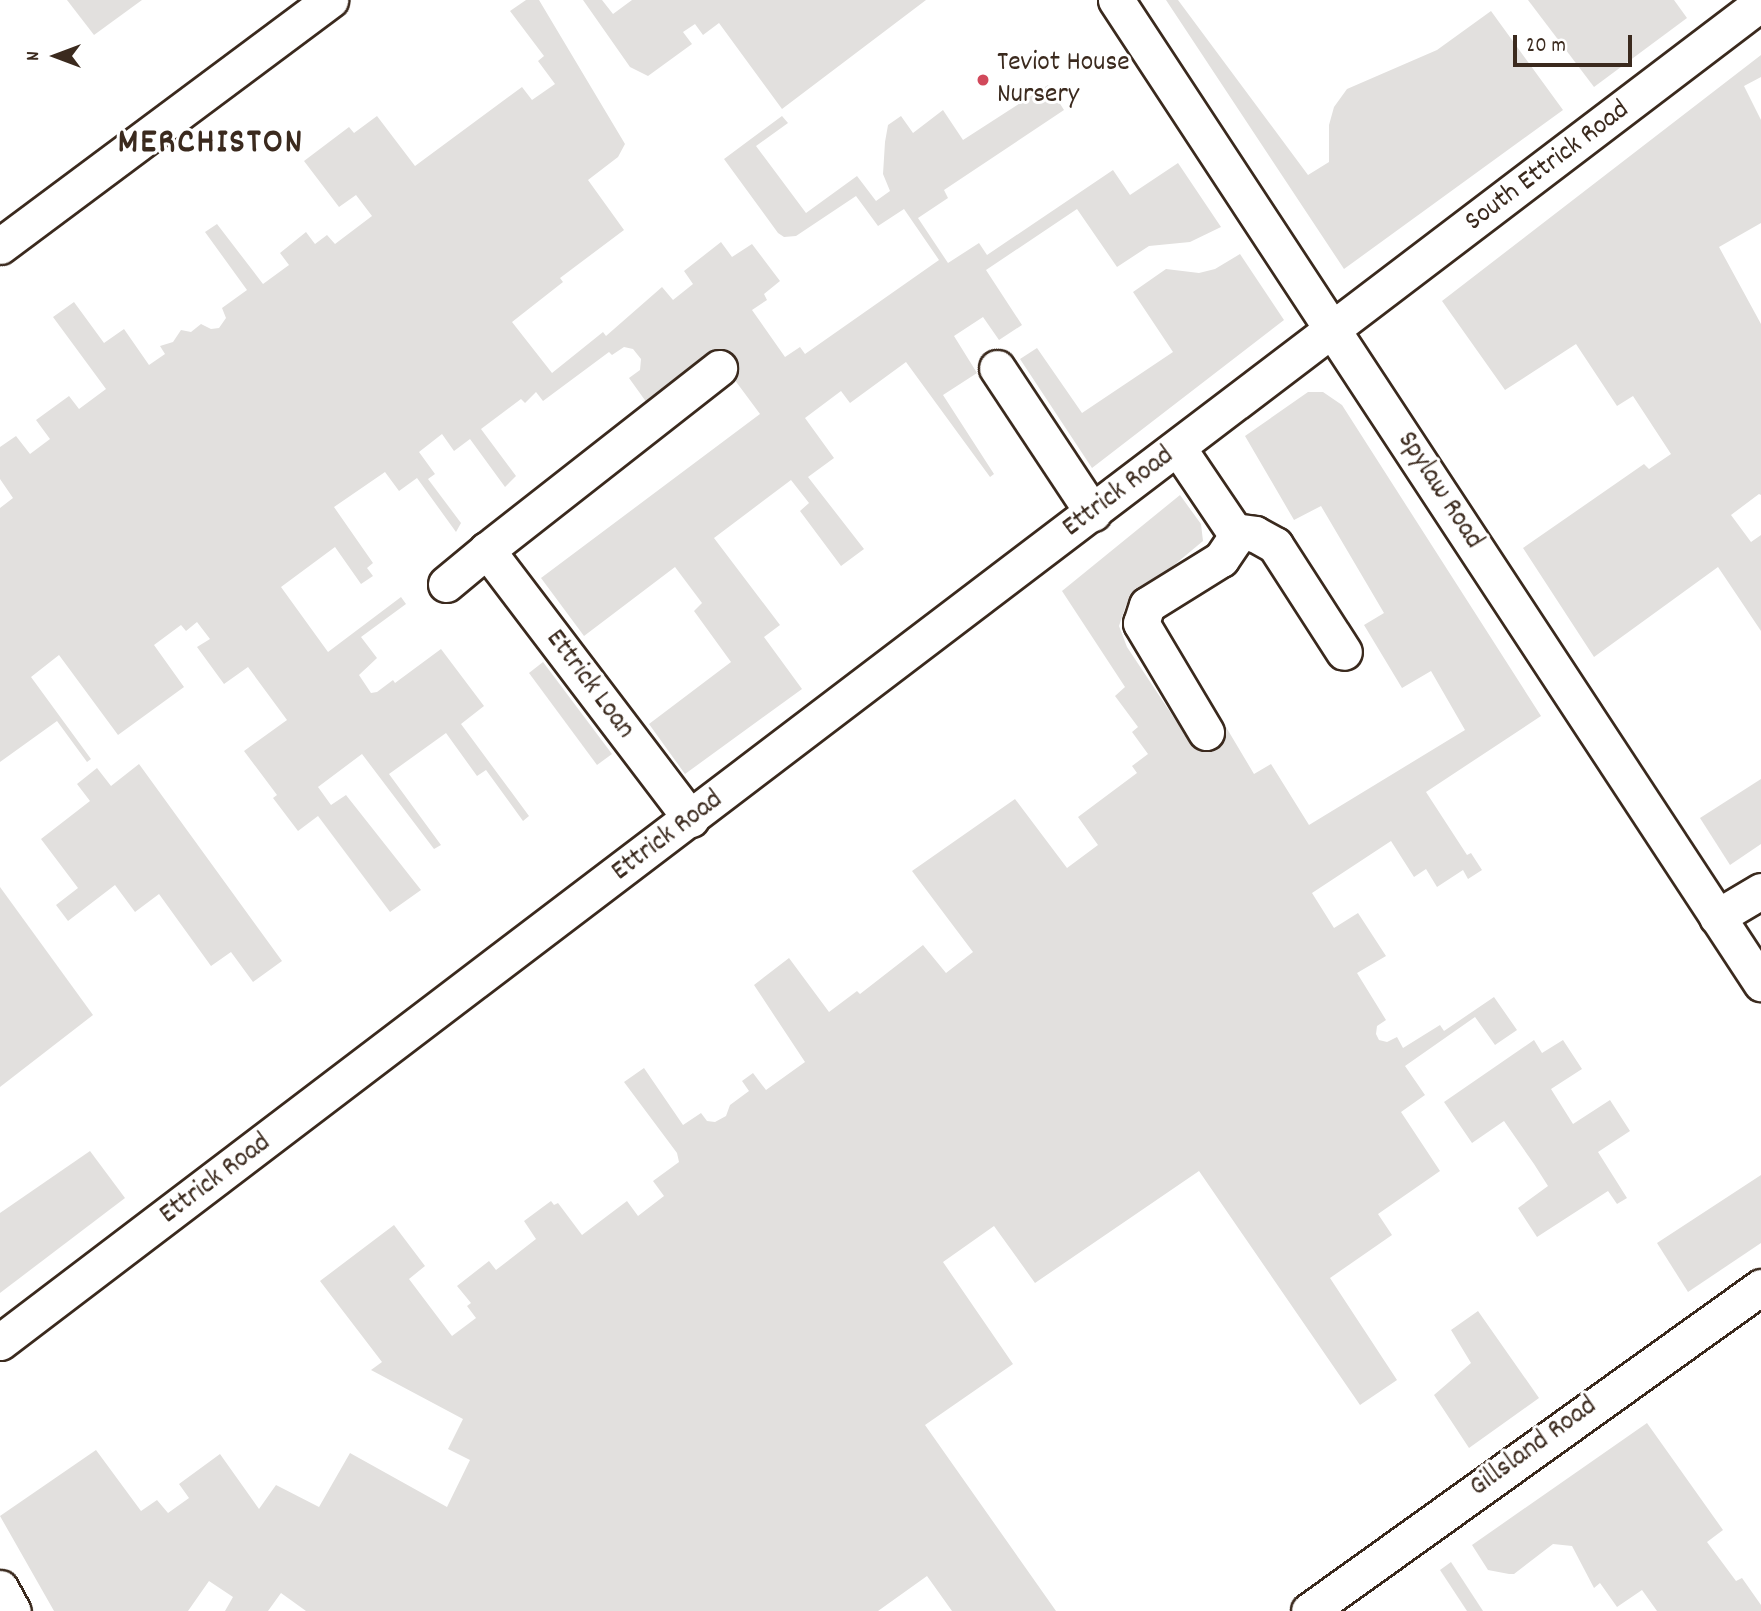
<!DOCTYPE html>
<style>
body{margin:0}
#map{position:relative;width:1761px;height:1611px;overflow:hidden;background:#fff;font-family:Dekko,sans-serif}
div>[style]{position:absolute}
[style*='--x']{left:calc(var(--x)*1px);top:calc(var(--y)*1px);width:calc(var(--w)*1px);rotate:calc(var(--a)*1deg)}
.green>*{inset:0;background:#e2e0de}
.roads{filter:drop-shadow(2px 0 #3b2a1e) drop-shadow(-2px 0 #3b2a1e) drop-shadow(0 2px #3b2a1e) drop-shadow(0 -2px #3b2a1e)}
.minor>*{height:35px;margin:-17.5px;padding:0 17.5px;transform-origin:17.5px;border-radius:17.5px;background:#fff}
.dots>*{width:19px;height:19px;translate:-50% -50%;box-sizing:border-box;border:4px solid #fff;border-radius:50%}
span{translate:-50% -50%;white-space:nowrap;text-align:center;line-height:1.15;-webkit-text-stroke:6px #fff;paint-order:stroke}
.poi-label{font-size:28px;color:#3b2a1e}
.left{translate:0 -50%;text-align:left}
.street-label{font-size:28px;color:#3b2a1e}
.district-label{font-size:35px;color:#3b2a1e;font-weight:700;letter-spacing:2px}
.north{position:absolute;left:21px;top:21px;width:70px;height:70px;-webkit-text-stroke:5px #fff;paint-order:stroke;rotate:270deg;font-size:19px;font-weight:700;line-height:28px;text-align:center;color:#3b2a1e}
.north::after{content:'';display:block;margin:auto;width:24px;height:32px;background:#3b2a1e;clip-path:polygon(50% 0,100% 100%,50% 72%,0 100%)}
.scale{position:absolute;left:1513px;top:35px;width:119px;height:32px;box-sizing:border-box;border:4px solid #3b2a1e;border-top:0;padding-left:9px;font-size:21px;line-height:24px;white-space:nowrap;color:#3b2a1e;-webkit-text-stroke:5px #fff;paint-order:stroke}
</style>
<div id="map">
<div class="green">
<i style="clip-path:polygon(67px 0,142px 0,94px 35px)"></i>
<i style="clip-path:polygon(526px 0,539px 0,625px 144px,618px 157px,588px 180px,624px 230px,560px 278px,563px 282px,512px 322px,552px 373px,603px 332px,606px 336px,662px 287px,673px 300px,693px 284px,684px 271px,721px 242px,732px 257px,752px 244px,780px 281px,764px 294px,767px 300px,752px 310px,785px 357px,800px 347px,805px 354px,939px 260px,904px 209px,878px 226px,856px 196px,796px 236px,784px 237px,778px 233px,724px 159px,782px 116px,788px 123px,756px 146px,806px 213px,857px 176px,876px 201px,890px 191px,883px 174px,885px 142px,888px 125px,901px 116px,913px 133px,943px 110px,963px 140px,1048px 85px,1064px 110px,944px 190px,948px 198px,918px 218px,948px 263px,979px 243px,987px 255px,1113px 170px,1130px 195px,1178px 163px,1221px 227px,1190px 242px,1149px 246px,1117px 267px,1077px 209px,986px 270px,1022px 325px,999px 340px,983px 317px,954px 336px,977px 373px,943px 395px,994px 474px,990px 477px,906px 362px,850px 403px,841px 391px,805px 418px,834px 458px,808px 477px,864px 549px,841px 566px,800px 511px,809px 503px,791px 480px,714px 538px,780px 625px,764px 637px,802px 689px,685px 774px,649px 724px,731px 662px,694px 611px,702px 603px,675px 567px,584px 636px,541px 578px,760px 414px,714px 352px,647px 403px,629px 378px,640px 370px,641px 359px,633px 349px,624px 347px,612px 355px,609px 352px,543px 401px,536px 392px,525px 403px,521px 399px,481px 429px,516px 476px,505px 487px,470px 439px,454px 451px,442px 434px,419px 452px,435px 474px,428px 479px,461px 523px,456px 532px,417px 478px,399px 491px,385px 472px,334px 507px,373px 563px,367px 568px,373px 576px,361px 584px,335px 547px,281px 587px,328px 652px,401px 597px,406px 604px,361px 637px,377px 658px,359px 675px,371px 693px,377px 692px,393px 680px,395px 683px,441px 649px,484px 706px,461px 724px,529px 816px,523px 821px,486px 770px,477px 776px,446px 733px,389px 774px,441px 845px,434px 849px,362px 754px,318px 787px,331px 805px,346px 795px,421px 890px,390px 912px,318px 816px,298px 831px,273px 798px,277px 795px,244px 751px,287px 720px,248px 667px,224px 684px,197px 647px,210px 639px,197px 622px,186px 631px,181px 625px,154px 645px,184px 687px,118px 735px,59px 655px,31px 677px,91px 759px,87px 762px,57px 721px,0 762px,0 508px,13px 498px,0 479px,0 447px,16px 436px,30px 454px,50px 439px,36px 420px,69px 396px,79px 409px,106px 389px,53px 317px,74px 302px,104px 343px,124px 329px,149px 365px,165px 354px,160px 346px,173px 342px,181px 330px,191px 332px,201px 324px,211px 329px,219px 328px,226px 318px,222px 308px,247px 290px,205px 232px,217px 224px,263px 284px,289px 265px,280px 253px,306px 232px,315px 244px,327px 235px,335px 244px,372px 216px,356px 195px,339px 207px,304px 161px,349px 127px,354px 133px,377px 116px,415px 166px,522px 87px,532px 100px,555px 84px,538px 61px,544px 56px,510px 11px)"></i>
<i style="clip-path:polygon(583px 0,602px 0,613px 14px,632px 0,926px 0,782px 109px,719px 23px,703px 35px,695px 24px,683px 32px,692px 44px,648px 76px,630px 67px)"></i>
<i style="clip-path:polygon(1166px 0,1178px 0,1308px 175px,1329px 162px,1329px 125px,1334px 107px,1347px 89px,1437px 50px,1491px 11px,1563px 110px,1344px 269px)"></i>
<i style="clip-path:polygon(1528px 0,1674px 0,1687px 18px,1594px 87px)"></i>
<i style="clip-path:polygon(1761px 55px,1761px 77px,1744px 86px,1761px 120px,1761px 223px,1719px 247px,1761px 324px,1761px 495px,1759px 494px,1731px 515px,1751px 542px,1761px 535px,1761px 631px,1718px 567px,1594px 657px,1523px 548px,1644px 464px,1649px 469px,1671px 454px,1633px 396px,1617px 406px,1576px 344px,1505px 390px,1442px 301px)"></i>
<i style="clip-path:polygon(1240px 254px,1284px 320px,1092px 468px,1020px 359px,1037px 348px,1082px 413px,1173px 352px,1133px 292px,1166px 269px,1199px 273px,1215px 269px)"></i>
<i style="clip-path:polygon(1308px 392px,1323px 392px,1342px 405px,1541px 716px,1426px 792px,1467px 855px,1471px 853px,1482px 870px,1468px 879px,1463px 870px,1437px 887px,1426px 869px,1414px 877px,1391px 841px,1312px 893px,1334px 928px,1358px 913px,1386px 956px,1357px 973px,1386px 1020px,1377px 1026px,1376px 1034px,1379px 1040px,1387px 1042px,1397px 1037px,1403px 1048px,1440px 1025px,1444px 1031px,1494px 997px,1517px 1030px,1495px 1045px,1475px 1017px,1405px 1066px,1425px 1095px,1401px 1112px,1440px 1171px,1378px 1214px,1392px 1235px,1330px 1278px,1397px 1380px,1360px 1405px,1199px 1171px,1035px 1283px,994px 1226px,943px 1262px,1013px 1364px,925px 1425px,1056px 1611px,952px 1611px,927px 1576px,878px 1611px,306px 1611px,281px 1593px,268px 1611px,225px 1611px,233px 1597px,209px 1581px,188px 1611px,54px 1611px,0 1516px,96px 1450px,141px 1511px,157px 1500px,168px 1513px,189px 1498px,179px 1484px,220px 1454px,259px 1509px,276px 1485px,319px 1507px,350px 1453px,447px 1507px,470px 1460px,448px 1449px,463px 1419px,371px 1370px,382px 1362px,320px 1281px,394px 1225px,425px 1266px,409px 1279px,452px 1336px,476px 1318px,467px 1306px,471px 1303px,457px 1286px,489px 1261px,496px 1270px,536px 1239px,524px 1221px,551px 1201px,554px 1205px,558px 1203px,582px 1235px,627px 1201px,638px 1216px,664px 1196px,653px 1181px,679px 1162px,677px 1153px,624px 1082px,644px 1068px,683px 1125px,701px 1113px,707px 1121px,715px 1122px,726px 1116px,730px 1105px,749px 1091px,742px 1081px,753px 1073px,766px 1090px,805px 1062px,754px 985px,789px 958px,829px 1012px,857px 991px,860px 994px,923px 945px,946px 973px,973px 952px,912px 871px,1015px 799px,1067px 868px,1098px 845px,1078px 817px,1137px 773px,1132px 766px,1148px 754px,1132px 732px,1138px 727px,1115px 696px,1125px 687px,1062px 591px,1180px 495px,1201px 524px,1203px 541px,1126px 605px,1119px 626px,1127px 647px,1194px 748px,1226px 727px,1254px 774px,1271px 764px,1309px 825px,1465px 730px,1431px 671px,1402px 688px,1364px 625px,1384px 613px,1321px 506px,1294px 520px,1245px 436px)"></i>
<i style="clip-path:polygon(543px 662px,612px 754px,597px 765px,529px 673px)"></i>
<i style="clip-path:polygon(139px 764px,282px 961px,253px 982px,231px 952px,211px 966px,159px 894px,135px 912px,115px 885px,68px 921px,56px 905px,78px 888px,41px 839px,90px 801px,77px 784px,97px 768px,111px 786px)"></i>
<i style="clip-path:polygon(1761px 779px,1761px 844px,1730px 865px,1700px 818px)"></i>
<i style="clip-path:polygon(0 887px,93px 1015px,0 1087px)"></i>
<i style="clip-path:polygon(1534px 1040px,1542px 1053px,1563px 1040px,1582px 1069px,1551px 1089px,1573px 1124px,1610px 1100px,1630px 1131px,1598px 1152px,1627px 1198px,1617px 1204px,1608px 1191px,1537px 1237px,1518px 1208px,1548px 1186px,1534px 1164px,1504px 1121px,1472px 1143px,1444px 1102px)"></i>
<i style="clip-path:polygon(90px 1151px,125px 1198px,0 1293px,0 1213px)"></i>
<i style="clip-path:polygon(1761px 1175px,1761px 1243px,1688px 1292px,1657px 1243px)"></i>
<i style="clip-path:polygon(1478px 1311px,1539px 1398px,1469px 1448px,1434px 1395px,1471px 1363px,1451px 1330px)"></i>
<i style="clip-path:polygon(1647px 1423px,1723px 1530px,1707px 1542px,1736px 1581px,1742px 1578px,1761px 1605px,1761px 1611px,1657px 1611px,1642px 1590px,1617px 1607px,1600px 1583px,1594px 1588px,1572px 1546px,1553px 1544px,1514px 1574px,1509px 1574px,1488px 1570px,1472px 1545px)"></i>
<i style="clip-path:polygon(1451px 1562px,1483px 1611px,1467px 1611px,1440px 1570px)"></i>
</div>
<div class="roads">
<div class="minor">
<i style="--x:1116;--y:0;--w:1176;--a:56.73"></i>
<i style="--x:0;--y:246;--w:412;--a:-36.7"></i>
<i style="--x:997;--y:368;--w:174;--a:56.5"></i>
<i style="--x:1178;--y:448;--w:100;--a:56"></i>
<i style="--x:1234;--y:531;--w:9;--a:90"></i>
<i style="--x:1234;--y:540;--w:23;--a:124"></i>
<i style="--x:1221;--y:559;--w:87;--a:148.1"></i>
<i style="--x:1147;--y:605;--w:19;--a:108"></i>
<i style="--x:1141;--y:623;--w:127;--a:59.2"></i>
<i style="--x:1234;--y:531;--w:21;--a:8"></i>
<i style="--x:1255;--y:534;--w:23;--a:29"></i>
<i style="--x:1275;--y:545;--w:127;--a:57.2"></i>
<i style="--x:446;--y:584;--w:53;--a:-39.7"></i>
<i style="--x:691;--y:819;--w:338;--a:-127.2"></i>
<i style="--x:487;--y:550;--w:295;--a:-38.1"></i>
<i style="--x:1717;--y:917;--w:51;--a:-30.6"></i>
<i style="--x:0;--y:1342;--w:2212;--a:-37.25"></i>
<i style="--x:0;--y:1588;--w:26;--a:61"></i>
<i style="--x:1309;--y:1611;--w:556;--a:-35.63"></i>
</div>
</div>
<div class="dots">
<i style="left:983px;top:80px;background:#d1495b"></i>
</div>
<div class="poi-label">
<span class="left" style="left:997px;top:80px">Teviot House<br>Nursery</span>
</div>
<div class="street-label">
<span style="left:1548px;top:167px;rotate:-37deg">South Ettrick Road</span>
<span style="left:1439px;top:491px;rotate:57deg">Spylaw Road</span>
<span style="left:1119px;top:493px;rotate:-37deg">Ettrick Road</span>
<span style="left:589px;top:685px;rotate:53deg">Ettrick Loan</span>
<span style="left:668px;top:837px;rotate:-37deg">Ettrick Road</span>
<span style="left:216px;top:1180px;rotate:-37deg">Ettrick Road</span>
<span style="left:1534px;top:1448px;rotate:-36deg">Gillsland Road</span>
</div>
<div class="district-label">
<span style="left:211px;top:144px">MERCHISTON</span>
</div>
<div class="north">N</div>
<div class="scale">20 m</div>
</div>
